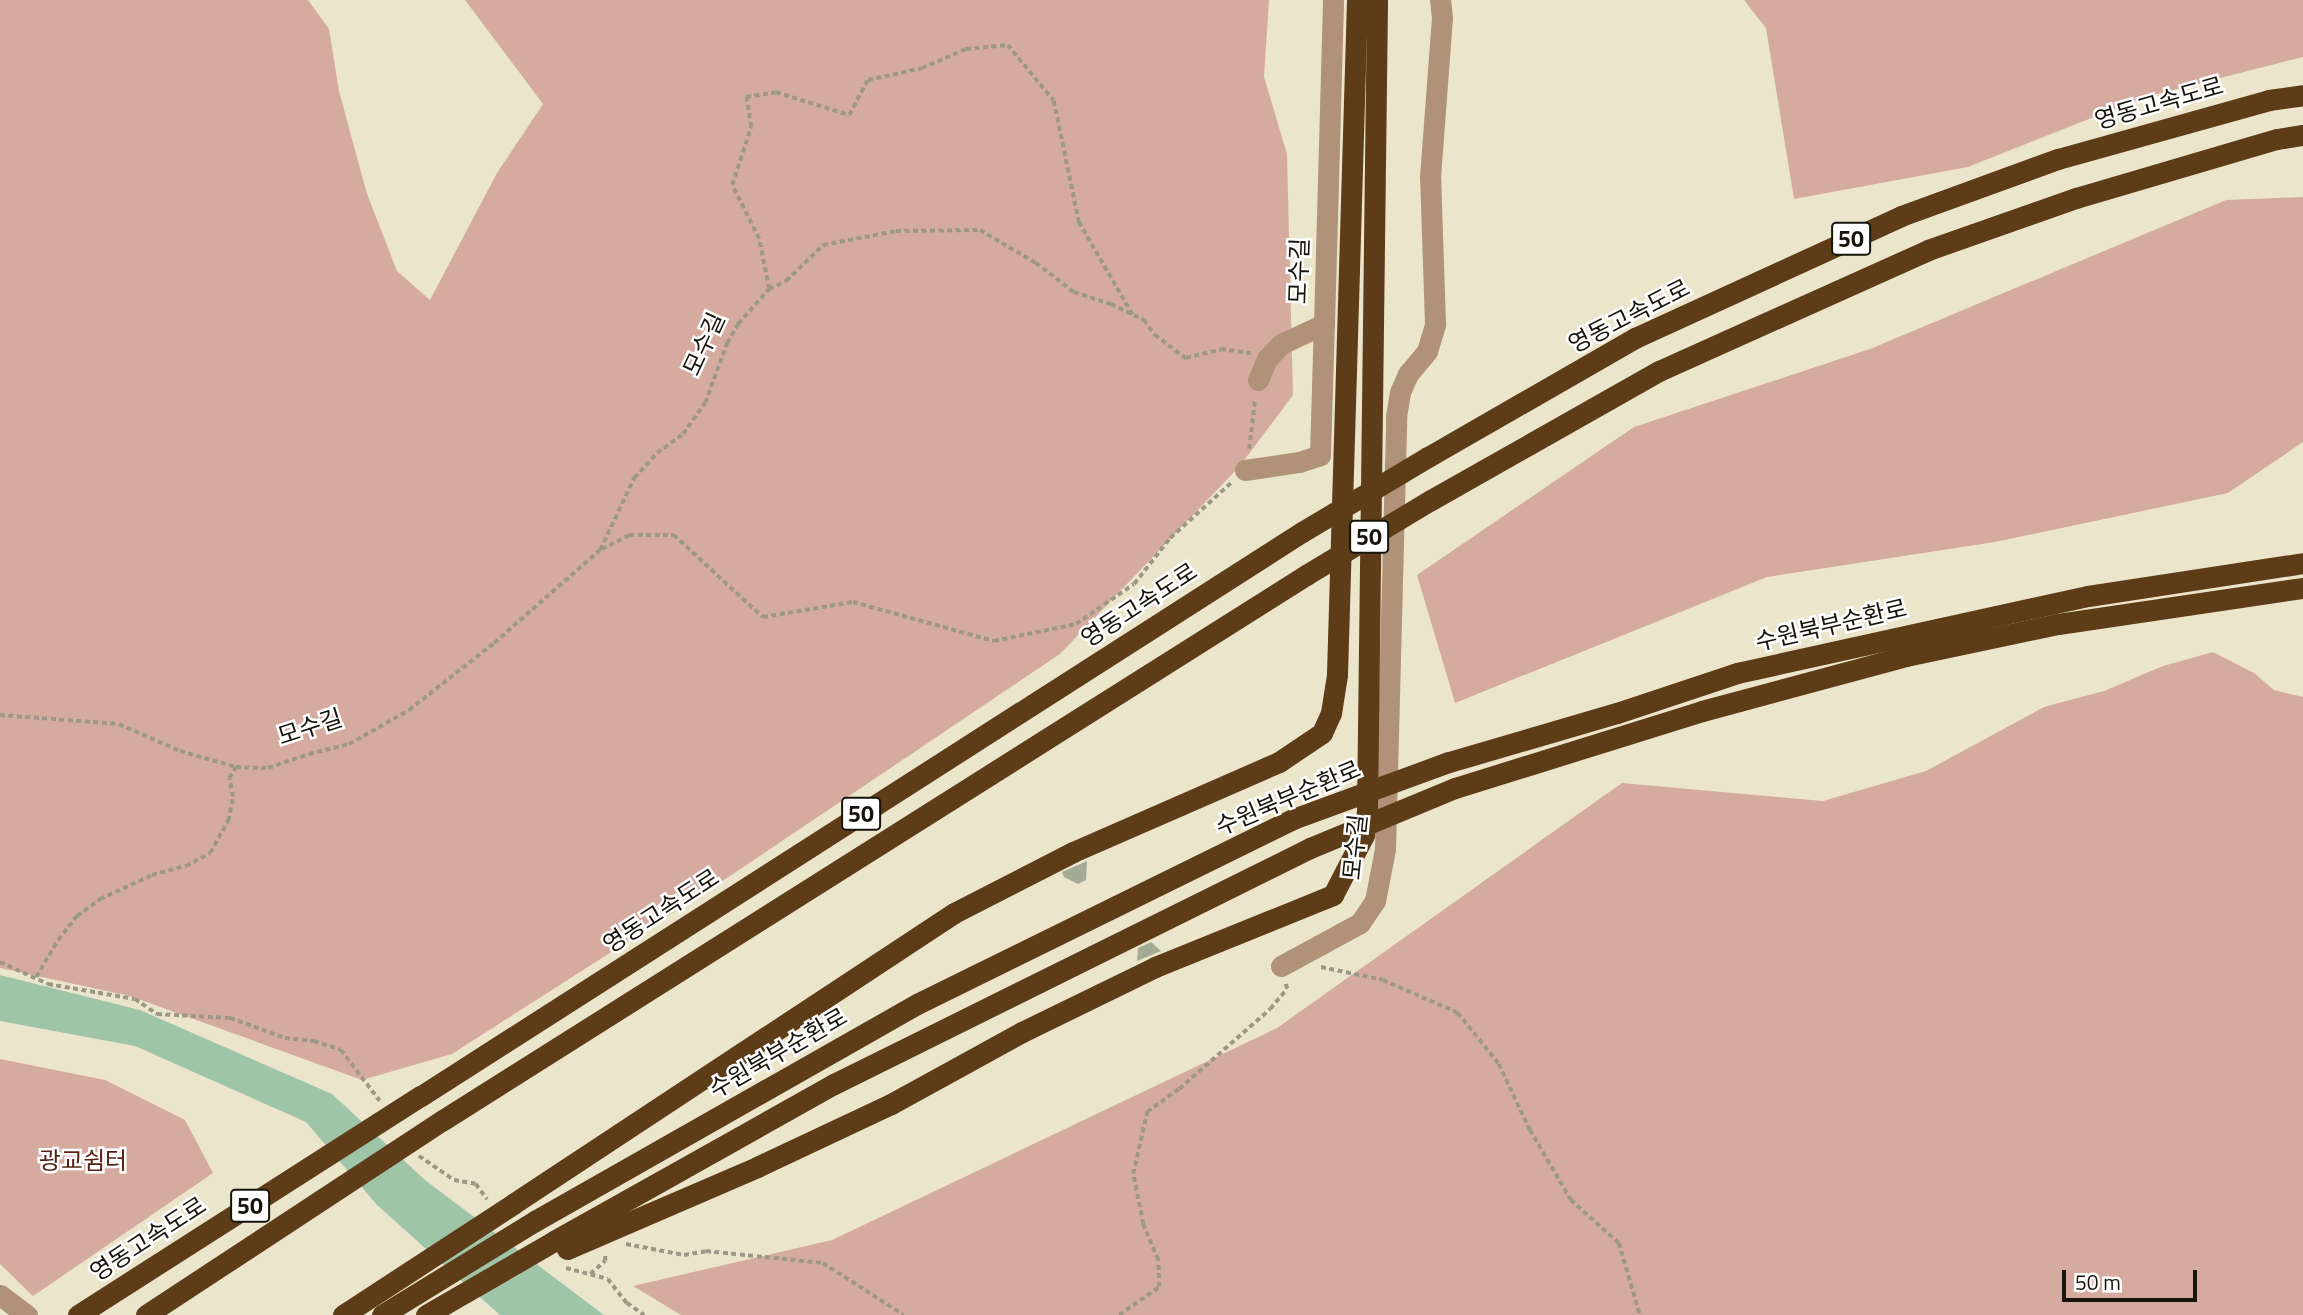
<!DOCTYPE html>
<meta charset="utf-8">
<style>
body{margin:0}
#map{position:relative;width:2303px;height:1315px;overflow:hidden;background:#ebe5cc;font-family:"Titillium Web","Noto Sans KR",sans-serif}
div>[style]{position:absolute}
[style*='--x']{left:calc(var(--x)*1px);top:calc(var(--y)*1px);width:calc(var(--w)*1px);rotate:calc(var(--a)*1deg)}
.green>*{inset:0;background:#d5ab9f}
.water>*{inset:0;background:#9fc5a9}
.building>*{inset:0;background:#a3ab95}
.path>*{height:3.5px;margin-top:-1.75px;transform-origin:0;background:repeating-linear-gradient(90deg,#9d9886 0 5px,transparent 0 8.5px)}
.minor>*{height:21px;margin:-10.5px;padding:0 10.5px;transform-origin:10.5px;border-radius:10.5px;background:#af9277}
.highway>*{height:21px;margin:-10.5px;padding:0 10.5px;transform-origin:10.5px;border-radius:10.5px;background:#5d3c17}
.highway-bridge>*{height:21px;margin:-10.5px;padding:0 10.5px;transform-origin:10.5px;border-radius:10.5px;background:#5d3c17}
span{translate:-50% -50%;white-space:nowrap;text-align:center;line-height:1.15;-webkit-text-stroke:5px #fff;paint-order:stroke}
.shield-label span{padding:2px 5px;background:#fff;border:2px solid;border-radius:5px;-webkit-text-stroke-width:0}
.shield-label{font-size:23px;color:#17140c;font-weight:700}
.street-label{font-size:24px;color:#17140c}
.park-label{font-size:24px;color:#571f11}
.scale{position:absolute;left:2062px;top:1270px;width:135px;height:32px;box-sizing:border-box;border:4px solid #17140c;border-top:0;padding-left:9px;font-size:21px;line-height:24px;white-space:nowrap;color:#17140c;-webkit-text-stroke:5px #fff;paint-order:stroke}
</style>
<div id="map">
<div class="green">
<i style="clip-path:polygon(0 0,308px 0,329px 29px,339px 91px,367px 194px,397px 271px,430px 300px,497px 173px,543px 104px,465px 0,1269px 0,1264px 77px,1287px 154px,1293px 395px,1239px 467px,1060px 654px,730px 876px,452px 1054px,362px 1080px,130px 996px,0 968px)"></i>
<i style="clip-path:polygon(1744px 0,2303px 0,2303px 57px,2142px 98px,1968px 167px,1794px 199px,1766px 28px)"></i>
<i style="clip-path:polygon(2303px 197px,2303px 442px,2228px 493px,1995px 542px,1767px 577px,1455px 703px,1417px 575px,1634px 427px,1870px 349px,2226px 200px)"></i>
<i style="clip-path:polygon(2213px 652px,2254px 673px,2274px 690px,2303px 697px,2303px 1315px,681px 1315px,633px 1286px,832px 1240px,1277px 1028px,1622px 783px,1823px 801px,1926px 771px,2044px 707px,2104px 691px,2163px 666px)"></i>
<i style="clip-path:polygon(0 1059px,105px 1080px,185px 1120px,213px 1173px,33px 1296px,0 1264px)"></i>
</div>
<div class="water">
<i style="clip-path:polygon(0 975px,140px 1010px,332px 1094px,425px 1180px,604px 1315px,500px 1315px,377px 1205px,306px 1122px,135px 1046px,0 1021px)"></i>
</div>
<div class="building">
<i style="clip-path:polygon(1087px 861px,1086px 880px,1078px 884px,1064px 877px,1062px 872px)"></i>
<i style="clip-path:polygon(1151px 942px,1161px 951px,1137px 961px,1138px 948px)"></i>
</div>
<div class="path">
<i style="--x:769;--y:289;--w:51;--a:-101.3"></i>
<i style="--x:759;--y:239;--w:60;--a:-116.6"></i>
<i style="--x:732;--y:185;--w:61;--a:-71.9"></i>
<i style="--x:751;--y:127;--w:30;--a:-99"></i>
<i style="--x:746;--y:97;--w:30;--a:-9"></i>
<i style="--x:776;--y:92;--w:77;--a:17.5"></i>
<i style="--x:849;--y:115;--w:40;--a:-62"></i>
<i style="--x:868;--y:80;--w:55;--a:-12.5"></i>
<i style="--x:922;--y:68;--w:48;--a:-23.4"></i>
<i style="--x:966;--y:49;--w:42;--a:-5.4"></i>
<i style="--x:1008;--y:45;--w:72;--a:50.6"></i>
<i style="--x:1054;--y:101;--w:124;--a:78.3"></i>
<i style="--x:1079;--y:222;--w:108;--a:59.9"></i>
<i style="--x:1249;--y:449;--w:51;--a:-83.3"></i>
<i style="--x:602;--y:549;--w:30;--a:-27"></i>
<i style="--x:629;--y:535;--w:45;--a:0"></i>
<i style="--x:674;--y:535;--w:121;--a:42.7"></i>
<i style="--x:763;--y:617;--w:91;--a:-9.5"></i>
<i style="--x:853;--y:602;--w:146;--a:15.5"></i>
<i style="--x:994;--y:641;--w:84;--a:-11.7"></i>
<i style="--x:1076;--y:624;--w:70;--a:-34.6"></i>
<i style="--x:1134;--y:584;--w:58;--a:-52"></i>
<i style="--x:1170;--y:538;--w:84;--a:-42.1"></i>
<i style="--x:0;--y:715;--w:119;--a:4.3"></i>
<i style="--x:119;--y:724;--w:67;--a:23.9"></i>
<i style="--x:180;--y:751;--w:58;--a:15.9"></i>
<i style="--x:0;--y:962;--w:53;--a:24.6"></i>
<i style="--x:48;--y:984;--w:88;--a:9.8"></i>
<i style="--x:135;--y:999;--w:27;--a:34"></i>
<i style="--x:157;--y:1014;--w:73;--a:3.1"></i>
<i style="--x:230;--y:1018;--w:59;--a:20"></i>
<i style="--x:285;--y:1038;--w:29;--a:6"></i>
<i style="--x:314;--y:1041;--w:28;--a:18"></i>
<i style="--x:341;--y:1050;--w:64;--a:52.6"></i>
<i style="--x:1321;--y:967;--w:63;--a:11.8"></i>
<i style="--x:1383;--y:980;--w:82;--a:23.7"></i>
<i style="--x:1458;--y:1013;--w:65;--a:51.2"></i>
<i style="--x:1499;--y:1064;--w:73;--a:64.8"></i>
<i style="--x:1530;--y:1130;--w:81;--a:59.6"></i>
<i style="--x:1571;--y:1200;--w:64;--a:41.9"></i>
<i style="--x:1619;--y:1243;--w:75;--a:73.7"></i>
<i style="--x:36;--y:977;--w:43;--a:-59.3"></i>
<i style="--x:58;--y:940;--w:31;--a:-52"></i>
<i style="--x:77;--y:916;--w:29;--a:-36"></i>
<i style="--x:100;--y:899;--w:57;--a:-24.8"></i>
<i style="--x:152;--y:875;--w:35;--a:-15"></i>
<i style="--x:186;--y:866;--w:27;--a:-28"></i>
<i style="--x:210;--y:853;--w:37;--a:-61"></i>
<i style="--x:228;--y:821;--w:25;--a:-78"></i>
<i style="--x:233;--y:797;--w:19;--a:-102"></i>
<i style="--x:229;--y:778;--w:13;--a:-58"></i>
<i style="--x:236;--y:767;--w:32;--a:2"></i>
<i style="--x:268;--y:768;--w:43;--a:-18.9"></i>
<i style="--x:309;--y:754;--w:41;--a:-14"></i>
<i style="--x:349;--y:744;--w:69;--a:-29.5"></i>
<i style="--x:409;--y:710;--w:108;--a:-38.2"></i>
<i style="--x:494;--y:643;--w:141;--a:-41.3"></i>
<i style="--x:600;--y:550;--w:80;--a:-64.7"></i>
<i style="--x:634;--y:478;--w:34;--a:-47"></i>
<i style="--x:657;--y:453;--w:32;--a:-36"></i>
<i style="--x:683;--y:434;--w:38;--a:-55"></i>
<i style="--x:705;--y:403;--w:64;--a:-69.9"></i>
<i style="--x:727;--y:343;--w:22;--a:-60"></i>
<i style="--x:738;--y:324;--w:47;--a:-48.5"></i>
<i style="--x:769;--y:289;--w:19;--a:-25"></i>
<i style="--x:786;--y:281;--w:52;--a:-44.2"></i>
<i style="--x:823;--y:245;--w:74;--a:-10.9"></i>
<i style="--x:896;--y:231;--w:84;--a:-0.7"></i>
<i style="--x:980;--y:230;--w:65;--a:30.5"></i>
<i style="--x:1036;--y:263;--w:48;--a:37.3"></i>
<i style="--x:1074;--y:292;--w:39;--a:18"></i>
<i style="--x:1111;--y:304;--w:37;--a:26"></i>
<i style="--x:1144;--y:320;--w:19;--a:54"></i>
<i style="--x:1155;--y:335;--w:39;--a:37"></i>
<i style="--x:1186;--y:358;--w:36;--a:-14"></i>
<i style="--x:1221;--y:349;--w:30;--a:8"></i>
<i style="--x:419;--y:1156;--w:42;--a:34.4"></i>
<i style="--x:454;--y:1180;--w:22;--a:10"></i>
<i style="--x:476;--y:1184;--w:19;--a:54"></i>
<i style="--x:626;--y:1244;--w:59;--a:10.7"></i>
<i style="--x:684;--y:1255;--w:22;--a:-10"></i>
<i style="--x:706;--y:1251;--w:118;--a:5.9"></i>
<i style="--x:823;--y:1263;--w:96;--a:32.7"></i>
<i style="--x:566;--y:1268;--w:43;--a:14.7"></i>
<i style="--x:608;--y:1279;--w:31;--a:52"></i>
<i style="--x:627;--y:1303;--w:21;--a:35"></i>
<i style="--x:590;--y:1274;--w:20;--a:-41"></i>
<i style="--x:605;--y:1261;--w:7;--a:-90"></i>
<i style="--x:1119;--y:1315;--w:49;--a:-35"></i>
<i style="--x:1159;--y:1287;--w:27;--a:-92"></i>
<i style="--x:1158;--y:1260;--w:39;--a:-113"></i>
<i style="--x:1143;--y:1224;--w:51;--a:-101.3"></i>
<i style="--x:1133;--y:1174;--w:64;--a:-77.3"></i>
<i style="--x:1147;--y:1112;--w:39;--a:-36"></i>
<i style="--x:1179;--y:1089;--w:121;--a:-41.3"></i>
<i style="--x:1270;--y:1009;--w:26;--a:-50"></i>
<i style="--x:1287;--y:989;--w:7;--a:-106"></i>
</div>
<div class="minor">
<i style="--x:1258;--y:380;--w:23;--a:-67"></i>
<i style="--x:1267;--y:359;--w:21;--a:-47"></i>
<i style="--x:1281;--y:344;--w:47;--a:-24.9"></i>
<i style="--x:1324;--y:324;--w:324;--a:-88.4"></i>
<i style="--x:1245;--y:470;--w:55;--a:-8.4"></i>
<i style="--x:1299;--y:462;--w:22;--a:-18"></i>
<i style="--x:1320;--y:455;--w:131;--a:-88.3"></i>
<i style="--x:1281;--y:966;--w:90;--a:-28.6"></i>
<i style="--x:1360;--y:923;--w:27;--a:-56"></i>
<i style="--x:1375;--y:901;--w:53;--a:-79.1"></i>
<i style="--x:1385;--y:849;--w:432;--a:-88.5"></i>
<i style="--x:1396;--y:417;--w:25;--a:-81"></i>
<i style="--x:1400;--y:392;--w:20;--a:-66"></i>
<i style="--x:1408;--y:374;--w:30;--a:-50"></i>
<i style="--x:1427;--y:351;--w:28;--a:-73"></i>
<i style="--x:1435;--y:324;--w:147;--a:-91.9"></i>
<i style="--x:1430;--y:177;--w:159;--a:-85.7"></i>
<i style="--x:1442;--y:18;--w:18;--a:-96"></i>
<i style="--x:0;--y:1295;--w:34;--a:37"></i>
</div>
<div class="highway">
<i style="--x:1428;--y:457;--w:239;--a:-29.9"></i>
<i style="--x:1635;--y:338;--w:293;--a:-24.6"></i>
<i style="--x:1901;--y:216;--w:167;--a:-20"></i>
<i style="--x:2058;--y:159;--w:219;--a:-15.6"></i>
<i style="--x:2269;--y:100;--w:34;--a:-8"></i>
<i style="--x:1431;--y:500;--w:262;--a:-29.5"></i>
<i style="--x:1659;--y:371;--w:295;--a:-24.2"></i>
<i style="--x:1928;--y:250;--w:157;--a:-19.4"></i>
<i style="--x:2076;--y:198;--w:209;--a:-16.4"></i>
<i style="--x:2277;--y:139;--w:26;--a:-9"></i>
<i style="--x:1449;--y:762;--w:175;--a:-16.3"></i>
<i style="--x:1617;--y:713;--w:126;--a:-18.4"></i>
<i style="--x:1737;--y:673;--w:359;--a:-12.4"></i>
<i style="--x:2088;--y:596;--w:218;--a:-8.7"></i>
<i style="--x:1455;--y:788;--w:259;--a:-17.3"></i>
<i style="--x:1702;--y:711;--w:211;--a:-15.1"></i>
<i style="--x:1906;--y:656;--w:155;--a:-11.9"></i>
<i style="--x:2058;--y:624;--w:248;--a:-8.4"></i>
<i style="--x:421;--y:1096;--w:1046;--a:-32.63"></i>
<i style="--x:443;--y:1120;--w:1021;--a:-32.27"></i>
<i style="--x:513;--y:1204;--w:528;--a:-33.42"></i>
<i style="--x:954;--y:913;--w:134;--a:-27.1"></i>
<i style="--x:1073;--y:852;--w:225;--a:-23.6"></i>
<i style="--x:1279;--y:762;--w:52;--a:-34"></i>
<i style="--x:1322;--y:733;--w:22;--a:-66"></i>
<i style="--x:1331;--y:713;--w:39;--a:-81"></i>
<i style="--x:1337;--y:674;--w:674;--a:-88.3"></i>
<i style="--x:535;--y:1221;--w:439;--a:-29.6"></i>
<i style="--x:917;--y:1004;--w:419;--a:-26.2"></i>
<i style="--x:554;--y:1241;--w:321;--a:-29.3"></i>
<i style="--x:834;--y:1084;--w:531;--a:-26.37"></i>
<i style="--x:567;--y:1249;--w:207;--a:-23.3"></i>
<i style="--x:757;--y:1167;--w:148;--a:-25.2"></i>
<i style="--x:891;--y:1104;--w:149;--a:-28.8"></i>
<i style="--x:1022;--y:1032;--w:148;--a:-26"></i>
<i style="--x:1155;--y:967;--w:192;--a:-22"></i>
<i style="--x:1333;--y:895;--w:68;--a:-62.7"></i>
<i style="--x:1364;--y:835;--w:25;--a:-83"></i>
<i style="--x:1367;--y:810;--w:810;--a:-89.29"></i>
</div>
<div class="highway-bridge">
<i style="--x:1302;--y:532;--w:147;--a:-30.8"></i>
<i style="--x:1306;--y:575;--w:146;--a:-31"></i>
<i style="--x:1293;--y:819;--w:166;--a:-20.1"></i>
<i style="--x:1310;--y:848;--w:157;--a:-22.5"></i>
<i style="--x:78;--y:1315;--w:407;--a:-32.6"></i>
<i style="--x:146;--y:1315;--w:355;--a:-33.3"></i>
<i style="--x:343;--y:1315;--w:203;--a:-33.1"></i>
<i style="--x:382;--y:1315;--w:180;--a:-31.6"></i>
<i style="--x:426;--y:1315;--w:148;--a:-30"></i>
</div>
<div class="shield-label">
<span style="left:1851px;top:239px">50</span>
<span style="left:1369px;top:537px">50</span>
<span style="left:861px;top:814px">50</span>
<span style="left:250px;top:1206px">50</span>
</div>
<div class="street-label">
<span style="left:2159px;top:103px;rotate:-16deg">영동고속도로</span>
<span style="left:1299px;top:271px;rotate:-88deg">모수길</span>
<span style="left:1629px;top:316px;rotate:-27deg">영동고속도로</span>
<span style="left:704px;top:344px;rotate:-65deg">모수길</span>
<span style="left:1139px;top:605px;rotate:-33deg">영동고속도로</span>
<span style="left:1831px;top:625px;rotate:-13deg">수원북부순환로</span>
<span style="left:310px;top:727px;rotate:-18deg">모수길</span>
<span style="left:1288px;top:798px;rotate:-23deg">수원북부순환로</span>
<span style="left:1355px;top:847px;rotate:-84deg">모수길</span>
<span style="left:661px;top:911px;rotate:-33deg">영동고속도로</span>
<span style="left:778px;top:1053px;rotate:-30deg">수원북부순환로</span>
<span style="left:148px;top:1239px;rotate:-33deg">영동고속도로</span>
</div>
<div class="park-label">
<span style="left:83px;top:1161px">광교쉼터</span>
</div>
<div class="scale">50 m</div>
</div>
